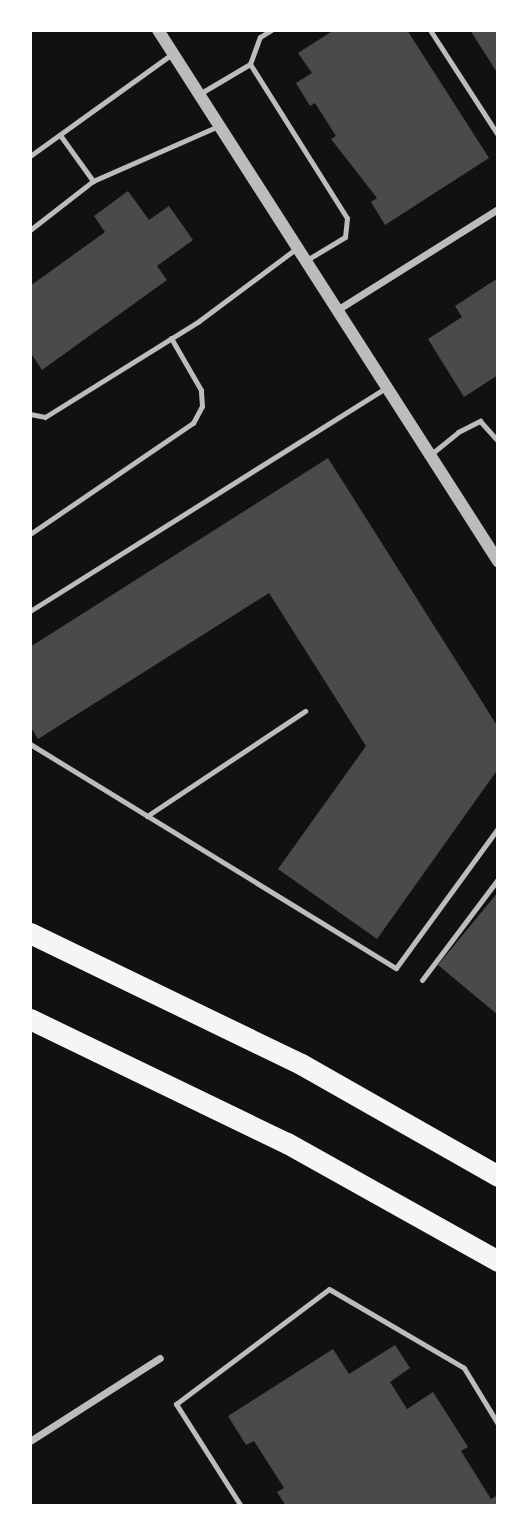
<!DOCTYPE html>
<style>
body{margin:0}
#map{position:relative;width:528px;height:1536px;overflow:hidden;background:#111;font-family:"IBM Plex Sans",sans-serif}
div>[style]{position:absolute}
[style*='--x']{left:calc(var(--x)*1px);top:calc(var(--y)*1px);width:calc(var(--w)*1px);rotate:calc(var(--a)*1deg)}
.building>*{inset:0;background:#4a4a4a}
.service>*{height:5px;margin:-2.5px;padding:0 2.5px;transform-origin:2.5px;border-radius:2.5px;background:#bcbcbc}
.minor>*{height:7px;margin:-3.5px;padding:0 3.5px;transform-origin:3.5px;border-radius:3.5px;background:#bcbcbc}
.tertiary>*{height:12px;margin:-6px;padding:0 6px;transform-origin:6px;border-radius:6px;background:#bcbcbc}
.motorway>*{height:21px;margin:-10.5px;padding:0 10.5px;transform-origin:10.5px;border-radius:10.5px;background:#f5f5f5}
span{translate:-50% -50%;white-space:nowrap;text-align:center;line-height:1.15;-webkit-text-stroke:6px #fff;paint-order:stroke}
.frame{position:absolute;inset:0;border:32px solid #fff;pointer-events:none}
</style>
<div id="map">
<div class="building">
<i style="clip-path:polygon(334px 30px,407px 30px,489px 158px,385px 225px,371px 202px,377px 198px,331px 139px,336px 136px,315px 103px,310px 106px,296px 83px,312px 73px,298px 53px)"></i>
<i style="clip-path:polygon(470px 30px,498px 30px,498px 74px)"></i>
<i style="clip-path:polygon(128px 191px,149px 220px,169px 206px,193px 240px,157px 266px,167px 280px,42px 370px,30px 352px,30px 286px,105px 232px,94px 216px)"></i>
<i style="clip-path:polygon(498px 278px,498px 375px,464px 397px,428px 339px,462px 317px,455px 306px)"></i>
<i style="clip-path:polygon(328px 458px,498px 727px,498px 769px,377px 939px,278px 869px,366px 746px,269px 593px,38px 739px,30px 726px,30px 647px)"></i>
<i style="clip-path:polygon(498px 892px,498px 1015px,438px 965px)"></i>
<i style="clip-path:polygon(395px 1345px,410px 1368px,390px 1382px,407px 1409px,433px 1392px,468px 1447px,461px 1451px,491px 1499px,498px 1495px,498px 1506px,286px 1506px,277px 1492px,284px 1488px,254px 1441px,246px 1445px,228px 1416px,333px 1349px,349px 1374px)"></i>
</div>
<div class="service">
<i style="--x:430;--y:30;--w:125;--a:57.1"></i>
<i style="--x:250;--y:64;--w:29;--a:-70"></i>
<i style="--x:260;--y:37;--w:13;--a:-32"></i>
<i style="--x:201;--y:93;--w:57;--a:-30.6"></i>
<i style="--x:250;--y:64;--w:182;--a:57.8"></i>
<i style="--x:347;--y:218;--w:19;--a:96"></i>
<i style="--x:345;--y:237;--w:47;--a:149"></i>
<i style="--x:60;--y:135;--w:57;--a:54.3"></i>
<i style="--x:30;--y:156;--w:175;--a:-35.7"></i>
<i style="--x:30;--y:230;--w:80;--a:-37.9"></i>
<i style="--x:93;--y:181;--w:137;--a:-23.7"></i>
<i style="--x:30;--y:414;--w:15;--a:11"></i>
<i style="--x:45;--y:417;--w:181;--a:-31.9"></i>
<i style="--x:199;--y:321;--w:122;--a:-36.7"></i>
<i style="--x:430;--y:455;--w:36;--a:-39"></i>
<i style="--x:458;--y:432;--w:25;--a:-27"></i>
<i style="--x:480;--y:421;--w:27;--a:48"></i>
<i style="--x:30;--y:534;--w:197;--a:-34.3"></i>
<i style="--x:193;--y:423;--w:19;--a:-62"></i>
<i style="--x:202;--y:406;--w:16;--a:-94"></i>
<i style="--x:201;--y:390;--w:60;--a:-120"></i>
<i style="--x:30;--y:611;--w:420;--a:-32.1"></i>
<i style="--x:30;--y:744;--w:429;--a:31.5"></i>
<i style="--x:396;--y:968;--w:173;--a:-53.9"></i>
<i style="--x:147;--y:816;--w:190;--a:-33.6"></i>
<i style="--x:422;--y:980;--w:126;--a:-53"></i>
<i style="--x:241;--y:1506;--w:121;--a:-122.5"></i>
<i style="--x:176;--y:1404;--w:191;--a:-36.9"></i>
<i style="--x:329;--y:1289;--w:156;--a:30.3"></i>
<i style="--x:464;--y:1368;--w:66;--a:58.7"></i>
</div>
<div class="minor">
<i style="--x:337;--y:310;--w:190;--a:-32.1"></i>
<i style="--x:30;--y:1441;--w:154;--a:-32.6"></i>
</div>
<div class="tertiary">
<i style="--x:158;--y:30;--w:631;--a:57.37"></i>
</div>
<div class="motorway">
<i style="--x:30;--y:933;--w:301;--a:25.8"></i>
<i style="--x:301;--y:1064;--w:227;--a:29.6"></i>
<i style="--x:30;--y:1019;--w:285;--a:25.8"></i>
<i style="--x:287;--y:1143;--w:242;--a:29.2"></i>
</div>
<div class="frame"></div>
</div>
